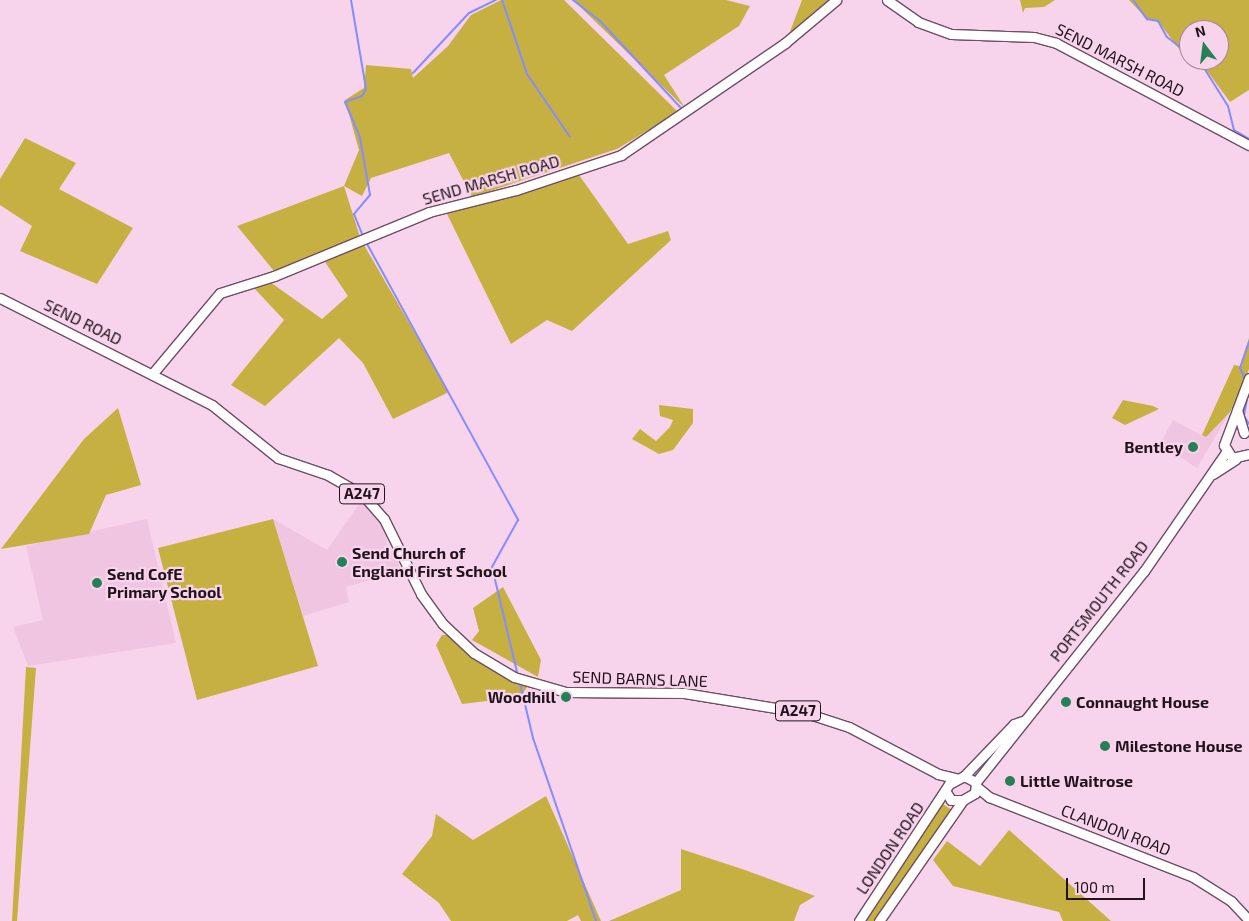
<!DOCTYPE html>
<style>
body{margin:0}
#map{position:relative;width:1249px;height:921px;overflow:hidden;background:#f8d4ec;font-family:"Exo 2",sans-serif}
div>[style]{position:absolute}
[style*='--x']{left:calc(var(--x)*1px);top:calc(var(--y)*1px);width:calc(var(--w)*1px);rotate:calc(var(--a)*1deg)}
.built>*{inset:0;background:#f0c5e2}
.green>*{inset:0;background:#c5b041}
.stream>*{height:2px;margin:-1px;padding:0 1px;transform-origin:1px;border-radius:1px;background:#858cff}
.roads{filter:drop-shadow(1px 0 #6d4e64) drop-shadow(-1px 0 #6d4e64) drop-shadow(0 1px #6d4e64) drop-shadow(0 -1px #6d4e64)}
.major>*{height:9px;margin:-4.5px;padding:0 4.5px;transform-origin:4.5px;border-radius:4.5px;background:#fff}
.dots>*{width:14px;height:14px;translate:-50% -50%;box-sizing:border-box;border:2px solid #f8d4ec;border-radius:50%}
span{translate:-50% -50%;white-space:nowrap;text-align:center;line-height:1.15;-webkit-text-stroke:4.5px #f8d4ec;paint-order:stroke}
.shield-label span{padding:1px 4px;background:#f8d4ec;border:1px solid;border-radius:4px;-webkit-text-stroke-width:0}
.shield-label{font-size:15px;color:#20131c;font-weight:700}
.street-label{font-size:16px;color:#20131c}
.poi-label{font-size:16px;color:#20131c;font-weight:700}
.right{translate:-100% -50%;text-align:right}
.left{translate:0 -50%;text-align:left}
.north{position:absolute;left:1179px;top:20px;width:50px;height:50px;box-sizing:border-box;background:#f8d4ec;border:1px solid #a28799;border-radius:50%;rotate:345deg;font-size:14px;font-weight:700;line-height:20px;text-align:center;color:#20131c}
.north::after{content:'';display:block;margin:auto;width:18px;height:22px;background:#268055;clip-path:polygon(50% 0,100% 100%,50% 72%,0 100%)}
.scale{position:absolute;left:1066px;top:878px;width:79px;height:22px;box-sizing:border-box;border:2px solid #20131c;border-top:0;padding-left:6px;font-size:15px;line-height:18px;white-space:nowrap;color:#20131c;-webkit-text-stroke:4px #f8d4ec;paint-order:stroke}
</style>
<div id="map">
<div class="built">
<i style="clip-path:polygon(1230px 412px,1197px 468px,1160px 444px,1173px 420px,1205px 437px)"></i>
<i style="clip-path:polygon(362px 500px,384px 527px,389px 552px,394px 551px,401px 571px,346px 587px,349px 602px,303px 616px,273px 519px,327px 550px)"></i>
<i style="clip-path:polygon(147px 519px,176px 643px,28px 666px,13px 627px,43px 620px,26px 546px)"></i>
</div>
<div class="green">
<i style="clip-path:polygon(501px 0,564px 0,678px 112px,617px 149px,472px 197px,449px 153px,371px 178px,362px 196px,344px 186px,360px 237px,274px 271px,237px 226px,344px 186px,359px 150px,345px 100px,364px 88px,366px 65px,411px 69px,413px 78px,448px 46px,471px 15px)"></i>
<i style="clip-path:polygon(573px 0,726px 0,750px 6px,739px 26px,664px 75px,685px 108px)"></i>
<i style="clip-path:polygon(802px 0,832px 0,788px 37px)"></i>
<i style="clip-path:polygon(1020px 0,1055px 0,1044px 7px,1025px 8px,1023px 13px)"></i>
<i style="clip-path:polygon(1129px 0,1249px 0,1249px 90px,1230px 102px,1199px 60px,1219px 60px,1219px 30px,1189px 30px,1189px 54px,1182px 53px,1158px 21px,1146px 18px)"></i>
<i style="clip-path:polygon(25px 138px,76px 163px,59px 189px,133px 228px,97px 284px,20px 251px,32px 226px,0 205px,0 179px)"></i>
<i style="clip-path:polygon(579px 175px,628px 244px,668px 231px,671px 240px,572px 331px,547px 320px,511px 344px,447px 214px)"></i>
<i style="clip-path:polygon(364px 245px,449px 392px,393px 419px,363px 363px,339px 338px,265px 406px,231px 385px,284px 320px,253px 287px,270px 282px,322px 319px,348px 296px,325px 262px)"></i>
<i style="clip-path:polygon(1249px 338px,1249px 369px,1240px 392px,1230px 412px,1206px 437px,1202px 435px,1234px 365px,1240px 366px)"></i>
<i style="clip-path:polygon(1123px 400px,1153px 406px,1159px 409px,1125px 425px,1112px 418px)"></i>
<i style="clip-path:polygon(659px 405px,693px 409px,693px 423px,673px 450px,659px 454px,632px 439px,640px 429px,656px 441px,670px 427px,673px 420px,660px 416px)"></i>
<i style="clip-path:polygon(118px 408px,141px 485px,106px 495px,89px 534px,1px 549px,84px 439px)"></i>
<i style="clip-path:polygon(273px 519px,318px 666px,197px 700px,158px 548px)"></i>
<i style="clip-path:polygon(503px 587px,541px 660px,538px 677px,472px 640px,479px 631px,473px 608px)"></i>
<i style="clip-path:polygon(442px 635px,448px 635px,528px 686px,520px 697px,462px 704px,436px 645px)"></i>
<i style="clip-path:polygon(26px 667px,36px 668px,17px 921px,12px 921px)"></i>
<i style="clip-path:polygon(546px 796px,601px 921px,581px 921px,578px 915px,567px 921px,451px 921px,439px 903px,402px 874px,432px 836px,436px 814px,473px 840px)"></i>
<i style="clip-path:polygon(943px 804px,952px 810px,875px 921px,864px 921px)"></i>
<i style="clip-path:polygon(1009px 830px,1111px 921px,1063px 921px,1059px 912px,953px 886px,933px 860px,947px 841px,980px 866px)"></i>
<i style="clip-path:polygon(681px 849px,745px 870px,815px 896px,800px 905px,794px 921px,609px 921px,681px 890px)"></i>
</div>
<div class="stream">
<i style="--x:351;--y:0;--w:90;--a:80.4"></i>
<i style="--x:366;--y:89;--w:8;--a:120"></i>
<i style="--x:362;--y:96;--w:18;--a:161"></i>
<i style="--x:345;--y:102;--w:39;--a:67"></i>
<i style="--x:360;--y:138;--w:58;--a:80"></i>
<i style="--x:370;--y:195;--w:25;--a:130"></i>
<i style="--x:354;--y:214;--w:24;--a:68"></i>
<i style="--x:502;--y:0;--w:78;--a:71.3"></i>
<i style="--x:527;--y:74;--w:76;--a:55.7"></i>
<i style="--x:573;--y:0;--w:33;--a:38"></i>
<i style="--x:599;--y:20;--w:122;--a:47"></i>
<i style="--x:1133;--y:0;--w:24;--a:54"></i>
<i style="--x:1147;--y:19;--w:11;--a:10"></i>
<i style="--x:1158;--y:21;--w:18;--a:61"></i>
<i style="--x:1167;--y:37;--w:28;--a:38"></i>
<i style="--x:1199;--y:60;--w:54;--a:57.8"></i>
<i style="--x:1228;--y:106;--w:25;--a:76"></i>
<i style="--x:1234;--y:130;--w:17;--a:31"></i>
<i style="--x:413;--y:73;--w:82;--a:-47"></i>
<i style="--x:469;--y:13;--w:30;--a:-26"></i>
<i style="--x:366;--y:242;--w:317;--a:61.3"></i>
<i style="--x:518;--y:520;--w:54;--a:119"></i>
<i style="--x:492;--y:567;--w:112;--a:76.6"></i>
<i style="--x:1245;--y:379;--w:12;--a:-114"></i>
<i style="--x:1240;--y:368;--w:28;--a:-71"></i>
<i style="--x:1248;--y:393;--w:23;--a:100"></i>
<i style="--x:1244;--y:416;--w:9;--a:58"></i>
<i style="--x:520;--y:683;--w:57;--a:76.7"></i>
<i style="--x:533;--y:738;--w:194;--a:71"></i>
</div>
<div class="roads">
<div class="major">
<i style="--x:887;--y:0;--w:38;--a:35"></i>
<i style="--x:918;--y:22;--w:35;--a:20"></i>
<i style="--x:951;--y:34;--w:83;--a:2.1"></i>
<i style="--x:1034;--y:37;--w:23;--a:15"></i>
<i style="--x:1056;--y:43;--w:218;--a:27.9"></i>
<i style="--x:0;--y:298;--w:237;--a:26.8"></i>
<i style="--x:212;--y:405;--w:85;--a:38.8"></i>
<i style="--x:278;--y:458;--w:53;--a:18.8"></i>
<i style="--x:328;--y:475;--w:40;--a:29.7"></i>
<i style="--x:363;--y:495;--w:32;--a:49"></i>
<i style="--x:384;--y:519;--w:84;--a:63.7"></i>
<i style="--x:421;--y:594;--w:37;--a:54"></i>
<i style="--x:443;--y:624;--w:42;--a:43.1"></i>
<i style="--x:474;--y:653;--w:47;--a:31"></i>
<i style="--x:514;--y:677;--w:54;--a:16.1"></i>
<i style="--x:566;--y:692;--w:118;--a:0.5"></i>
<i style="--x:684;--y:693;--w:124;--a:9.3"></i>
<i style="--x:806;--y:713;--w:45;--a:18"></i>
<i style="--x:849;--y:727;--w:101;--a:27.8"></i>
<i style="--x:938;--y:774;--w:18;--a:13"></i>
<i style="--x:153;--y:373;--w:104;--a:-50.1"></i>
<i style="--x:220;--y:293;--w:57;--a:-17.5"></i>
<i style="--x:274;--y:276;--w:168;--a:-22.4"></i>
<i style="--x:429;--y:212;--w:90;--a:-14.2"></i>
<i style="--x:516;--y:190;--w:111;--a:-18.4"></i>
<i style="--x:621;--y:155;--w:199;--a:-34.3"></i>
<i style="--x:785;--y:43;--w:67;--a:-40.1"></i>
<i style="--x:1249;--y:378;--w:72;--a:110.5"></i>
<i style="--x:1224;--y:445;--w:15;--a:58"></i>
<i style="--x:1232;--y:458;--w:17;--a:-13"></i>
<i style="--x:1237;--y:410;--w:24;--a:73"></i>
<i style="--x:1213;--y:474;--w:27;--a:-33"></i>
<i style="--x:964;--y:776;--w:72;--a:-46.1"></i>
<i style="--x:1014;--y:724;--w:12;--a:-20"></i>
<i style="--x:976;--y:782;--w:270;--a:-51.5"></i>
<i style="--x:1144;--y:571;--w:145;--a:-55.4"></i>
<i style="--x:977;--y:787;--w:16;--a:40"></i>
<i style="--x:989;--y:797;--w:219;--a:21.4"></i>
<i style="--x:1193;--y:877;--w:45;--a:32.3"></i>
<i style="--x:1231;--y:901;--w:26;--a:47"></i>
<i style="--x:859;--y:921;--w:164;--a:-56.7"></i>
<i style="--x:949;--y:784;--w:17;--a:-28"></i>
<i style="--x:964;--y:776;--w:13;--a:27"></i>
<i style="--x:976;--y:782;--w:11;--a:95"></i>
<i style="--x:975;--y:793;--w:14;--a:150"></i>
<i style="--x:963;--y:800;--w:12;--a:180"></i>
<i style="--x:951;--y:800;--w:9;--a:-122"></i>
<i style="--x:879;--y:921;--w:147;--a:-55.2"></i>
</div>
</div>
<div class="dots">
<i style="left:1193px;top:447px;background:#268055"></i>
<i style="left:342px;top:562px;background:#268055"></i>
<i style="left:97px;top:583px;background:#268055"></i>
<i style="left:566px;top:697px;background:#268055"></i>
<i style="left:1066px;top:702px;background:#268055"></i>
<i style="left:1105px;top:746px;background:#268055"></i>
<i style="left:1010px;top:781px;background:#268055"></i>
</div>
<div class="shield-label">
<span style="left:362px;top:494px">A247</span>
<span style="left:798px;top:711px">A247</span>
</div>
<div class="street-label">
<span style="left:1120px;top:60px;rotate:27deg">SEND MARSH ROAD</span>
<span style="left:491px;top:180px;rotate:-16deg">SEND MARSH ROAD</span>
<span style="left:83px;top:322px;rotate:26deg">SEND ROAD</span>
<span style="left:1099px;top:601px;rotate:-52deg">PORTSMOUTH ROAD</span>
<span style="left:640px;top:679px;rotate:2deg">SEND BARNS LANE</span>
<span style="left:1116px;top:830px;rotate:21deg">CLANDON ROAD</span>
<span style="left:890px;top:848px;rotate:-56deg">LONDON ROAD</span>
</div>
<div class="poi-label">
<span class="right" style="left:1183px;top:447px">Bentley</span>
<span class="left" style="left:352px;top:562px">Send Church of<br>England First School</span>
<span class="left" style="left:107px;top:583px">Send CofE<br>Primary School</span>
<span class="right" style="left:556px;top:697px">Woodhill</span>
<span class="left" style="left:1076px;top:702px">Connaught House</span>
<span class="left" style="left:1115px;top:746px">Milestone House</span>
<span class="left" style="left:1020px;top:781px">Little Waitrose</span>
</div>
<div class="north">N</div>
<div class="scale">100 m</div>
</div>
